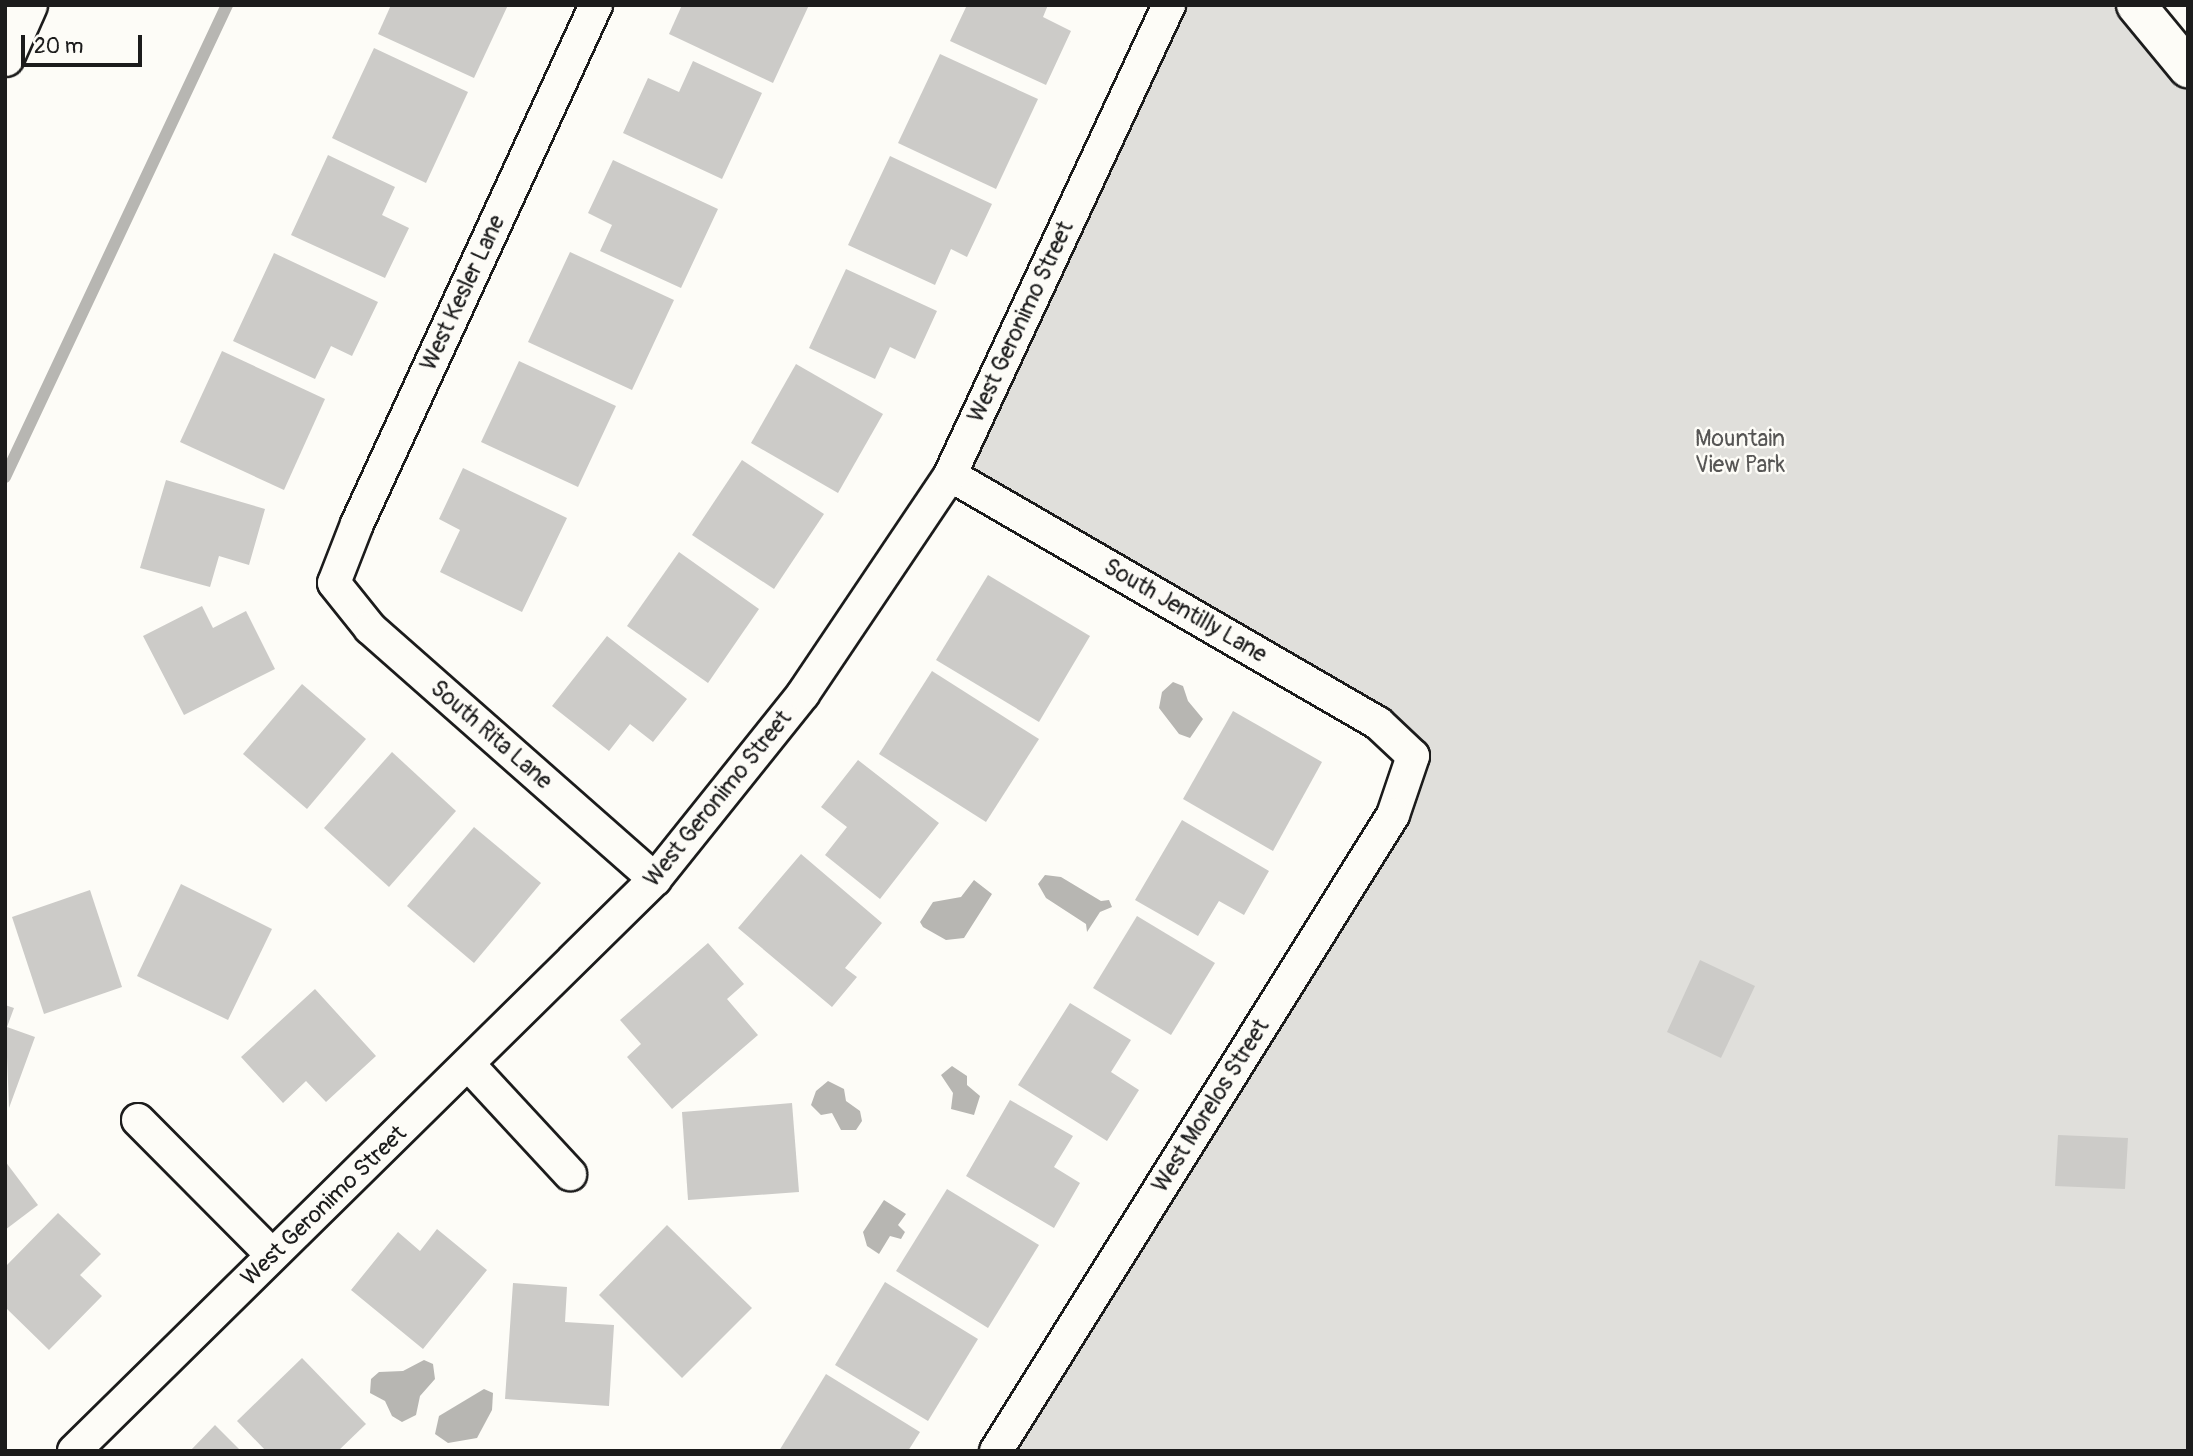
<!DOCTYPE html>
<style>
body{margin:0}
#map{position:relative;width:2193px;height:1456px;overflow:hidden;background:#fdfcf7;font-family:Pangolin,sans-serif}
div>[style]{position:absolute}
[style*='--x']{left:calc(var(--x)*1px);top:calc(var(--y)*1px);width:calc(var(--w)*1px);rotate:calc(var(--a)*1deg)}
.green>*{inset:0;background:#e0dfdb}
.water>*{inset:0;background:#b7b6b2}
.stream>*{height:12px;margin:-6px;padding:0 6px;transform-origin:6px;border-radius:6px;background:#b7b6b2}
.building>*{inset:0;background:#cccbc8}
.roads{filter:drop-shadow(2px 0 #1c1c1c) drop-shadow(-2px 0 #1c1c1c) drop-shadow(0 2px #1c1c1c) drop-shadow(0 -2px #1c1c1c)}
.minor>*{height:32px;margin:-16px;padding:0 16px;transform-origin:16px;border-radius:16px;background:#fdfcf7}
.tertiary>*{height:38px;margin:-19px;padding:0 19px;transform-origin:19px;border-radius:19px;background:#fdfcf7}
.motorway>*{height:38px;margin:-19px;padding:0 19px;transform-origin:19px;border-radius:19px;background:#fdfcf7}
span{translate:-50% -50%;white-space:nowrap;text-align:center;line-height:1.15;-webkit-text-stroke:5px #fdfcf7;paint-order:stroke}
.street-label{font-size:23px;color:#1c1c1c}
.park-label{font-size:23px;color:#575655}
.frame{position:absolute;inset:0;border:7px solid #1c1c1c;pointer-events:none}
.scale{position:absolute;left:21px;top:35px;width:121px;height:32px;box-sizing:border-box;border:4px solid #1c1c1c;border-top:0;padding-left:9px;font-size:21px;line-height:24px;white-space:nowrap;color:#1c1c1c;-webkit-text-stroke:5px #fdfcf7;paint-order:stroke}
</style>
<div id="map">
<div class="green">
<i style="clip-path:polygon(1169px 5px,2136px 5px,2188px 68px,2188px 1451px,996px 1451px,1413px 756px,950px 475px)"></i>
</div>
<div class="water">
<i style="clip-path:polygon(1173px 682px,1183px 686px,1188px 701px,1203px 719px,1190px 738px,1179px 734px,1159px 708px,1162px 692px)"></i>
<i style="clip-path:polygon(1045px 875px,1061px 877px,1101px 901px,1109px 900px,1112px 907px,1100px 912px,1087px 932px,1086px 924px,1046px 898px,1038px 884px)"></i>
<i style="clip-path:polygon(974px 880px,992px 894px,964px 938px,946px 940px,923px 927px,920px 922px,933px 902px,961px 897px)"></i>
<i style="clip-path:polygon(952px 1066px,967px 1076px,967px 1085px,980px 1096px,974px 1115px,951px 1109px,953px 1093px,941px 1075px)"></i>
<i style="clip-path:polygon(828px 1081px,844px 1089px,846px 1101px,860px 1111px,862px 1121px,856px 1130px,841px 1130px,832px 1113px,821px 1115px,811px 1105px,816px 1091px)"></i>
<i style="clip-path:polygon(884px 1200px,906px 1214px,898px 1225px,905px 1232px,901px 1239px,890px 1236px,879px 1254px,867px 1246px,863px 1232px)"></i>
<i style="clip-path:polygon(424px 1360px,433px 1364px,435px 1379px,420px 1396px,416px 1415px,402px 1422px,392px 1416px,385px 1401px,370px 1393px,371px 1379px,379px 1372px,403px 1371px)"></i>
<i style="clip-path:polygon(484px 1389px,493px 1393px,492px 1410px,477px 1438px,448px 1443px,435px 1434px,439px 1416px)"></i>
</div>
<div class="stream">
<i style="--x:5;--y:477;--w:522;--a:-64.81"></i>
</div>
<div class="building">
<i style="clip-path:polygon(391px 5px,508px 5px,474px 78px,378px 34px)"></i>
<i style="clip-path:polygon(682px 5px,809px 5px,773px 83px,669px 34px)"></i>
<i style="clip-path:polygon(967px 5px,1048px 5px,1043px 17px,1071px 31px,1046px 85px,950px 41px)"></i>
<i style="clip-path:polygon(374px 48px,468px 92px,426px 183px,332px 138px)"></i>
<i style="clip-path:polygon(940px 54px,1038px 99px,996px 189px,898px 143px)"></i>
<i style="clip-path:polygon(693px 61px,762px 93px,722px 179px,623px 133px,648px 78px,679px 92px)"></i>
<i style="clip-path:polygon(328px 155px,395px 187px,382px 215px,409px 228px,385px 278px,291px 235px)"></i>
<i style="clip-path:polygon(890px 156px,992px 204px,967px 257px,951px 249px,935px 285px,848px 245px)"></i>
<i style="clip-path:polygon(613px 160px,718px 209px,681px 288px,600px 251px,612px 225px,588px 213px)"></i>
<i style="clip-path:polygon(570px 252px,674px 300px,632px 390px,528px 342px)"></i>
<i style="clip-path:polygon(274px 253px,378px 302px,352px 356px,331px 346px,315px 379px,233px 341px)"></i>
<i style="clip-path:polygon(846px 269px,937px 311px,915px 359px,890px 347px,875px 379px,809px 348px)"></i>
<i style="clip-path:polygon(222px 351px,325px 399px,284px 490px,180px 442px)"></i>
<i style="clip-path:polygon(519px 361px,616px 406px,578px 487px,481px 442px)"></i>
<i style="clip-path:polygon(796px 364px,883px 414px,838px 493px,751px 443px)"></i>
<i style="clip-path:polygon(742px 460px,824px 514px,774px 589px,692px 535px)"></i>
<i style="clip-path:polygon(463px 468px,567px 518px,522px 612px,440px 572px,460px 530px,439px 519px)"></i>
<i style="clip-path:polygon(166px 480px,265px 509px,249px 565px,219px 556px,210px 587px,140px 568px)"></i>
<i style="clip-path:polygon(679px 552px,759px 609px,708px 683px,627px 626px)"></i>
<i style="clip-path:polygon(988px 575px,1090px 636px,1039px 722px,936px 660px)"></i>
<i style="clip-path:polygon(202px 606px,213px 628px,246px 611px,275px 669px,184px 715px,143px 636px)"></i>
<i style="clip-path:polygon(607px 636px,687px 699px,653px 742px,630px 724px,609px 751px,552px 706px)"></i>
<i style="clip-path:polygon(932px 671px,1039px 739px,986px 822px,879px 754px)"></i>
<i style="clip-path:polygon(302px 684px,366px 739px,307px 809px,243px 754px)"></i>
<i style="clip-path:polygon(1233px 711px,1322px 762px,1273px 851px,1183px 799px)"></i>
<i style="clip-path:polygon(392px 752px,456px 811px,389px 887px,324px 828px)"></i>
<i style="clip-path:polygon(858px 760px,939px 823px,880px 899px,825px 855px,847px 827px,821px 807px)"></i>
<i style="clip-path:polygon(1182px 820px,1269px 871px,1244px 915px,1219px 901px,1198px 936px,1135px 900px)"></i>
<i style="clip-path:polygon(474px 827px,541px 883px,474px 963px,407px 906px)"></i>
<i style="clip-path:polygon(801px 854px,882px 923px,845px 968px,857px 977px,832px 1007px,738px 928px)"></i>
<i style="clip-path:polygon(181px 884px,272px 929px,228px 1020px,137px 976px)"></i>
<i style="clip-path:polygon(90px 890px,122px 987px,44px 1014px,12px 917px)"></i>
<i style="clip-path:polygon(1137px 916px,1215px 963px,1171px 1035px,1093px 988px)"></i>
<i style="clip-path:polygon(708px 943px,744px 984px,727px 999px,758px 1035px,672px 1109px,627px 1057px,641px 1044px,620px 1020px)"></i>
<i style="clip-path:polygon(1700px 960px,1755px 986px,1721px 1058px,1667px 1032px)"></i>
<i style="clip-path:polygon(315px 989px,376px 1056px,326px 1102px,306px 1081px,283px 1103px,241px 1057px)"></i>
<i style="clip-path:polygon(1070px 1003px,1131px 1040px,1111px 1072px,1139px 1090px,1107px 1141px,1018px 1085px)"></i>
<i style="clip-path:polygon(5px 1005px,14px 1008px,7px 1027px,35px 1037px,9px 1108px)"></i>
<i style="clip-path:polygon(1010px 1100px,1073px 1136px,1054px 1167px,1080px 1183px,1054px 1228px,966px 1176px)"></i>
<i style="clip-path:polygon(792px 1103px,799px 1192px,688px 1200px,682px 1112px)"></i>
<i style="clip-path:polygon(2058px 1135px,2128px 1138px,2125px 1189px,2055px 1186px)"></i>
<i style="clip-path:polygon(5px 1161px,38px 1205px,5px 1230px)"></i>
<i style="clip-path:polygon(947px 1189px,1039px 1245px,988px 1328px,896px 1271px)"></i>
<i style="clip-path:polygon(58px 1213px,101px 1254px,80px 1275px,102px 1296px,49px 1350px,5px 1307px,5px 1267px)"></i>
<i style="clip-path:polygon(667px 1225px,752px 1308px,682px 1378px,599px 1295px)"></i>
<i style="clip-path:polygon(437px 1229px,487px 1270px,423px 1349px,351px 1290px,398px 1232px,420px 1251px)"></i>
<i style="clip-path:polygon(885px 1282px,978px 1339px,928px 1421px,835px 1365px)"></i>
<i style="clip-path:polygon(513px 1283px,567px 1287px,565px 1322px,614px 1325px,609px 1406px,505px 1399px)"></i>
<i style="clip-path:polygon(302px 1358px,366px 1424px,338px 1451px,266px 1451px,237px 1421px)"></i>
<i style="clip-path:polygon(826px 1374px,920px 1432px,908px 1451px,779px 1451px)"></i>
<i style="clip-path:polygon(215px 1425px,241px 1451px,190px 1451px)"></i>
</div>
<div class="roads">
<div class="minor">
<i style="--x:596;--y:5;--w:571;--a:114.73"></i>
<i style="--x:357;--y:524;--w:63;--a:111.3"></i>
<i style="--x:334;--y:583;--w:58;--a:51.3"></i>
<i style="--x:370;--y:628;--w:380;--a:41.4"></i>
<i style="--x:950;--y:475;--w:495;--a:30.1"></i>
<i style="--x:1378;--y:723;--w:48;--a:43.3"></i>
<i style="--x:1413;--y:756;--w:62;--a:108.7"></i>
<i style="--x:1393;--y:815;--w:750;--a:121.97"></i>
<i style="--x:469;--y:1065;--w:149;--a:47.2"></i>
<i style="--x:138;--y:1120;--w:190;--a:45.2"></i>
<i style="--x:74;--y:1451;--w:815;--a:-44.55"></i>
<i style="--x:655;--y:879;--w:237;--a:-51.3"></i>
<i style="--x:803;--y:694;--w:264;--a:-56.1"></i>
<i style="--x:950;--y:475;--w:519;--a:-65.02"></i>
</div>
<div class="tertiary">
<i style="--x:2136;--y:5;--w:82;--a:50.5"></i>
</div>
<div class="motorway">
<i style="--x:5;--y:57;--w:57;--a:-66.1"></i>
</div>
</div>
<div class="street-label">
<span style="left:463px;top:293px;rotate:-65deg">West Kesler Lane</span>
<span style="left:1021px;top:322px;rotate:-65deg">West Geronimo Street</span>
<span style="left:1185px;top:611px;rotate:30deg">South Jentilly Lane</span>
<span style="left:491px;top:735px;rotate:41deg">South Rita Lane</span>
<span style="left:718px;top:799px;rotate:-51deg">West Geronimo Street</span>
<span style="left:1211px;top:1106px;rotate:-58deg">West Morelos Street</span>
<span style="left:324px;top:1206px;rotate:-44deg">West Geronimo Street</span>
</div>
<div class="park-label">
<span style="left:1740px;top:452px">Mountain<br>View Park</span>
</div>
<div class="frame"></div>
<div class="scale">20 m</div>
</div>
